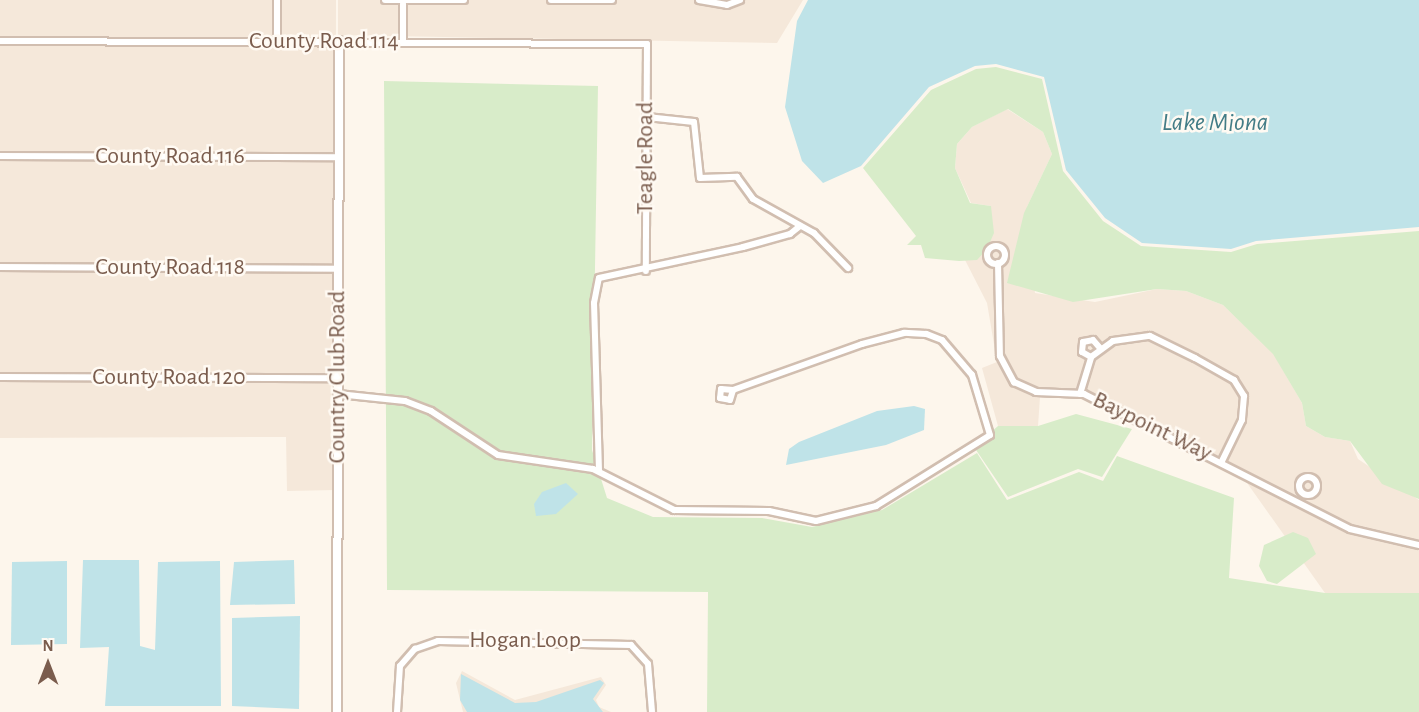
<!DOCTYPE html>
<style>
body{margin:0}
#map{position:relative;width:1419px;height:712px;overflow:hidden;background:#fdf6ec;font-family:"Alegreya Sans",sans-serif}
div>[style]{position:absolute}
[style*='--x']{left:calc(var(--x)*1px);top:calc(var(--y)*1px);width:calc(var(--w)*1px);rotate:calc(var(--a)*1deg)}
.residential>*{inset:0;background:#f5e8da}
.green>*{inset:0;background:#d8ecc9}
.water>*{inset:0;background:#bfe3e8}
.roads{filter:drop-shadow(2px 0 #d1beb0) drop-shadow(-2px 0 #d1beb0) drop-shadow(0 2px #d1beb0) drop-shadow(0 -2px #d1beb0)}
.minor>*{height:6px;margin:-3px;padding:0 3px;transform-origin:3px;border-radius:3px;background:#fff}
.minor>.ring{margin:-3px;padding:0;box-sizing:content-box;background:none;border:6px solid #fff;border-radius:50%}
.tertiary>*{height:8px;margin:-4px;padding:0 4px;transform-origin:4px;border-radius:4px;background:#fff}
span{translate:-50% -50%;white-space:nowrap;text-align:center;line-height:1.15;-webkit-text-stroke:5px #fffaf3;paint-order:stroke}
.street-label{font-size:24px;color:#7a5c4d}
.water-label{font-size:26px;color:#437c86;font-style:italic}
.north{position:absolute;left:18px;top:634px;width:60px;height:60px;-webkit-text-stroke:4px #fffaf3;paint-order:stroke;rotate:0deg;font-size:16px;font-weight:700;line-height:24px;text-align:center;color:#7a5c4d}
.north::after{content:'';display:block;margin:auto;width:21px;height:27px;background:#7a5c4d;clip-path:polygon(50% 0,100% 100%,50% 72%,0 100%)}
</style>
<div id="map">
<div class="residential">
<i style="clip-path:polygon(0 0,336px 0,335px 490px,287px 491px,286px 437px,0 438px)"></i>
<i style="clip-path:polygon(338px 0,803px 0,777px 43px,338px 35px)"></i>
<i style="clip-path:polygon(1007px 109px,1043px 132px,1052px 154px,1027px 207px,1035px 293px,1095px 302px,1157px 289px,1186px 291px,1223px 305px,1273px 353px,1302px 403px,1306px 426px,1325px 437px,1350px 441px,1358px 459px,1419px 500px,1419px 593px,1325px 593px,1240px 473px,1082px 398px,1040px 397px,1038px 426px,998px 426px,982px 368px,997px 362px,987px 303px,965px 260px,991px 206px,971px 203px,955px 168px,957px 144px,972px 127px)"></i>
<i style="clip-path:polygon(462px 671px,515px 700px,601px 677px,606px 685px,596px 700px,599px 707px,611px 712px,463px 712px,456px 683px)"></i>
</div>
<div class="green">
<i style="clip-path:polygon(996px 67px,1042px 79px,1063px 171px,1103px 221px,1141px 246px,1231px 252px,1257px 244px,1419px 231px,1419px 499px,1382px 484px,1350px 441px,1325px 437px,1306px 426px,1302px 403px,1273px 354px,1223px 305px,1186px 291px,1157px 289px,1073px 302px,1007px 283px,1024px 213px,1052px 154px,1043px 132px,1008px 109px,972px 127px,957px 144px,955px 168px,970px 203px,991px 206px,994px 233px,987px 249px,977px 260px,959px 261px,925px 258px,921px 245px,907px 245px,916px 236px,863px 168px,931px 90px,976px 69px)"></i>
<i style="clip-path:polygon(384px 81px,598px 86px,592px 450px,607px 498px,653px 517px,762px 518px,812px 527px,882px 510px,977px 453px,1007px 500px,1079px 472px,1103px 481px,1117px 456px,1234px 498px,1229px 578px,1325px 593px,1419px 593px,1419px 712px,707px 712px,708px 592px,387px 590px)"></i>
<i style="clip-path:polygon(1076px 414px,1132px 429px,1102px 477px,1078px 469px,1008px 497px,974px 447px,998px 426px,1038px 426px)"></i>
<i style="clip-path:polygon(1293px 532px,1308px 538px,1316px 554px,1277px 584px,1267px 581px,1259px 566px,1264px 545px)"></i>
</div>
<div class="water">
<i style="clip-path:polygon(808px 0,1419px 0,1419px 227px,1256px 241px,1231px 249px,1142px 243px,1105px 218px,1066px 170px,1044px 77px,996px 64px,975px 66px,929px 87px,861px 166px,823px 183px,802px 161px,785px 107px,797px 21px)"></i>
<i style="clip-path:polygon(914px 406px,925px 409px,924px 430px,886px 445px,786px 465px,789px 449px,799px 442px,877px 411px)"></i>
<i style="clip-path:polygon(566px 483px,578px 494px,556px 514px,536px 516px,534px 504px,542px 492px)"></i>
<i style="clip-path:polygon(83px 560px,139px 560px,140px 646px,155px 650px,158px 562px,220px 561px,221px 706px,105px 706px,109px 647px,80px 648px)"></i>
<i style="clip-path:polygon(294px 560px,295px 604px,230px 605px,234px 562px)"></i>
<i style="clip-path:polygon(67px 561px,67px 644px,11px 645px,12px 562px)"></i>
<i style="clip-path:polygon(300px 616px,299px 709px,232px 706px,232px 618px)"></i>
<i style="clip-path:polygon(461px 674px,515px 703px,536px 702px,600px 680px,604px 683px,593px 699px,603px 712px,467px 712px,460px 700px)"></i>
</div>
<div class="roads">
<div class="minor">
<i style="--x:385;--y:0;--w:79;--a:0"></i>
<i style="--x:551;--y:0;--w:61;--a:0"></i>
<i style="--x:699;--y:0;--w:28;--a:10"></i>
<i style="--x:727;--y:5;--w:14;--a:-21"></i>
<i style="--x:403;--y:4;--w:38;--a:90"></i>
<i style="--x:0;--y:41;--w:647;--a:0.27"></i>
<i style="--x:647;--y:44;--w:227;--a:90.3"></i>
<i style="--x:277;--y:42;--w:42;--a:-90"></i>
<i style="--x:647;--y:117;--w:47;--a:6.1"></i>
<i style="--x:694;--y:122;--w:56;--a:83.9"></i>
<i style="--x:700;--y:178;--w:37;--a:-2"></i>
<i style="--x:737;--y:177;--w:27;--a:54"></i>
<i style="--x:753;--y:199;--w:70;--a:29.1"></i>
<i style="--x:814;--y:233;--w:49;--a:45.8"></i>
<i style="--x:0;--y:156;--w:340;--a:0.2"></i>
<i class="ring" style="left:987px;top:246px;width:12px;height:12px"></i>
<i style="--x:998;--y:263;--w:93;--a:88.8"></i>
<i style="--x:1000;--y:356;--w:30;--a:62"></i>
<i style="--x:1014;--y:382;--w:24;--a:24"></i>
<i style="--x:1036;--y:392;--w:48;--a:2.4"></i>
<i style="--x:1084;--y:394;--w:298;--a:26.9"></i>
<i style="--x:1350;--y:529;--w:71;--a:13.1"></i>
<i style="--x:0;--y:267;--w:339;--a:0.3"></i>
<i style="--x:1091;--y:357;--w:10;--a:-151"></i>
<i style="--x:1082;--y:352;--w:10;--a:-84"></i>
<i style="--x:1083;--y:342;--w:10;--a:-11"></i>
<i style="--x:1093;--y:340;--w:11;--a:49"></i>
<i style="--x:0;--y:377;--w:338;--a:0.2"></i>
<i style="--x:338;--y:394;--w:67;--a:6"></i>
<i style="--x:405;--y:401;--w:28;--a:21"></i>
<i style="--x:431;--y:411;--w:80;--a:33.3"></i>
<i style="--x:498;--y:455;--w:96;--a:8.4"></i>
<i style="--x:593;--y:469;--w:91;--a:26.8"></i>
<i style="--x:674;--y:510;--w:95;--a:0.6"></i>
<i style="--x:769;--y:511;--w:48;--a:12"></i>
<i style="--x:816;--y:521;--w:62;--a:-14"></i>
<i style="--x:876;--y:506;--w:134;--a:-31.9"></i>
<i style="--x:990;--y:435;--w:63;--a:-106.7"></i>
<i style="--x:972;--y:375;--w:46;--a:-130.6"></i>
<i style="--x:942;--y:340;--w:17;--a:-159"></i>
<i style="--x:926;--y:334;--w:22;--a:-177"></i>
<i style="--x:904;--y:333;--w:43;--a:165.3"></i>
<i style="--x:862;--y:344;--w:137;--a:160.4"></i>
<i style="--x:733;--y:390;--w:12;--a:-175"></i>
<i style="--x:721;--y:389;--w:9;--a:96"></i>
<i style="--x:720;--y:398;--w:10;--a:11"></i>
<i style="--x:730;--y:400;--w:10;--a:-73"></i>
<i style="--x:1080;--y:394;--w:39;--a:-73"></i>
<i style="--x:1091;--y:357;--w:27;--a:-36"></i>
<i style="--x:1113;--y:341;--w:37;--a:-8"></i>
<i style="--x:1150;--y:336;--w:50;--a:26.1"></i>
<i style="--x:1195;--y:358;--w:45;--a:29.4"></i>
<i style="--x:1234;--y:380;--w:19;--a:58"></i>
<i style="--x:1244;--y:396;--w:24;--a:95"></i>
<i style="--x:1242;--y:420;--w:46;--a:116"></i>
<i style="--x:599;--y:471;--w:168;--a:-91.7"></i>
<i style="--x:594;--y:303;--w:25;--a:-79"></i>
<i style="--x:599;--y:278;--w:147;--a:-12.1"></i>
<i style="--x:743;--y:247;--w:49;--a:-15.5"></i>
<i style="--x:790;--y:234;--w:13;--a:-39"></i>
<i class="ring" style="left:1299px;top:477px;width:12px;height:12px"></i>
<i style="--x:397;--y:712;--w:46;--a:-86.3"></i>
<i style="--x:400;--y:666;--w:23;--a:-49"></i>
<i style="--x:415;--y:649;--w:24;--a:-19"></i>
<i style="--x:438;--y:641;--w:193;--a:1.2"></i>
<i style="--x:631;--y:645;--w:25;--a:48"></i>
<i style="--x:648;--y:664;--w:48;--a:85.2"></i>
</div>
<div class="tertiary">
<i style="--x:337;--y:712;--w:671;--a:-89.83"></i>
</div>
</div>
<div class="street-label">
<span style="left:324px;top:42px">County Road 114</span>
<span style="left:170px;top:157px">County Road 116</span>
<span style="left:646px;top:158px;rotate:-90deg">Teagle Road</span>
<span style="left:170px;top:268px">County Road 118</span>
<span style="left:338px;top:377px;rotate:-90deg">Country Club Road</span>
<span style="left:169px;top:378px">County Road 120</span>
<span style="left:1152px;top:427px;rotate:26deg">Baypoint Way</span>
<span style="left:525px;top:641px">Hogan Loop</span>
</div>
<div class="water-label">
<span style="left:1215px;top:123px">Lake Miona</span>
</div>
<div class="north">N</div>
</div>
